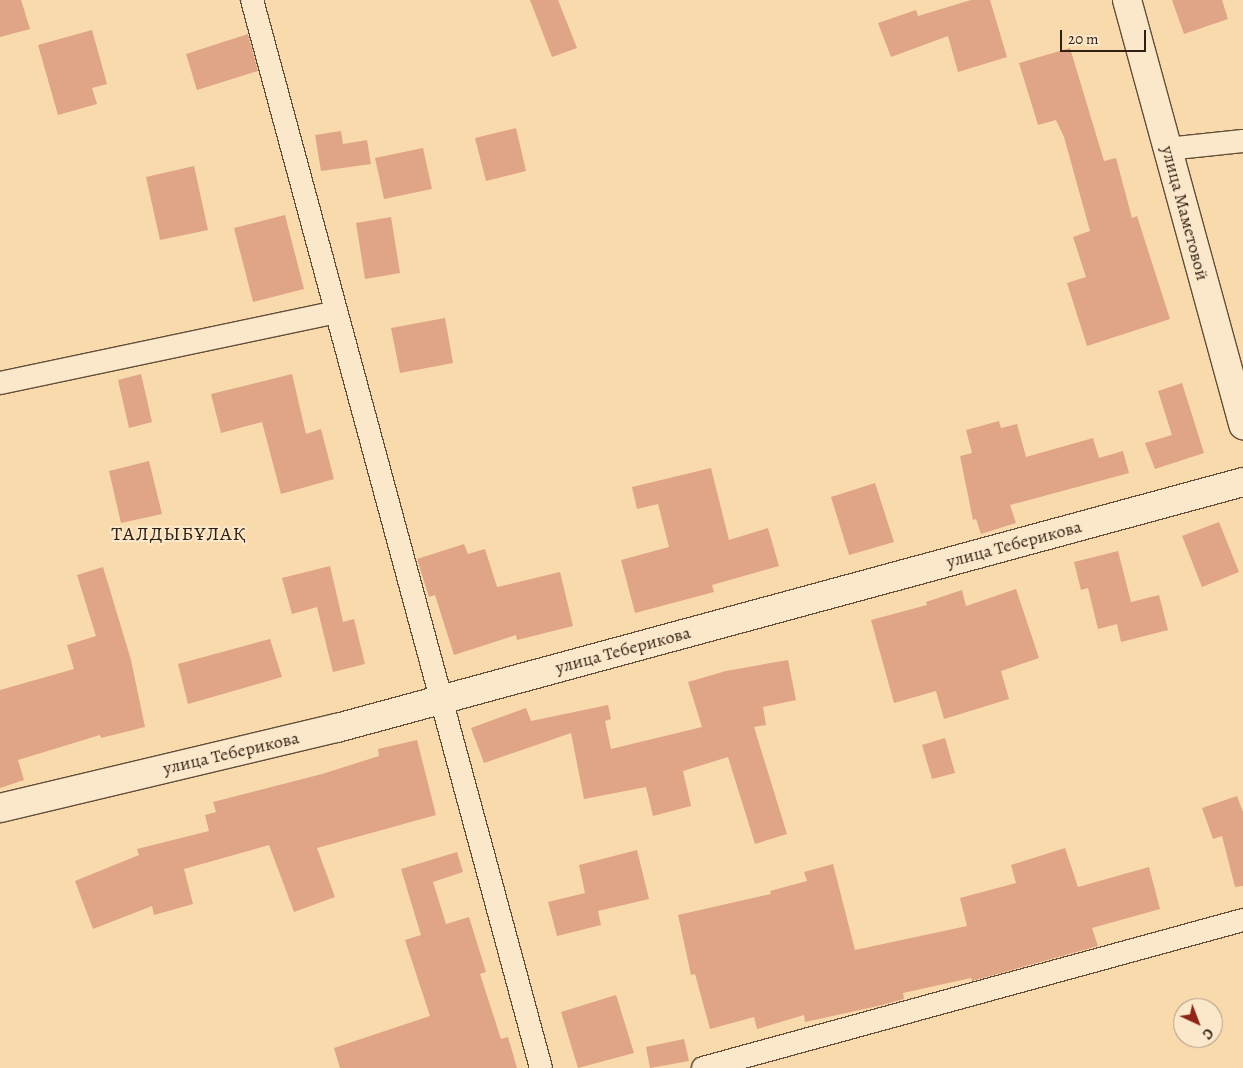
<!DOCTYPE html>
<meta charset="utf-8">
<style>
body{margin:0}
#map{position:relative;width:1243px;height:1068px;overflow:hidden;background:#f9daad;font-family:Alegreya,serif}
div>[style]{position:absolute}
[style*='--x']{left:calc(var(--x)*1px);top:calc(var(--y)*1px);width:calc(var(--w)*1px);rotate:calc(var(--a)*1deg)}
.building>*{inset:0;background:#e0a486}
.roads{filter:drop-shadow(1px 0 #624e39) drop-shadow(-1px 0 #624e39) drop-shadow(0 1px #624e39) drop-shadow(0 -1px #624e39)}
.minor>*{height:22px;margin:-11px;padding:0 11px;transform-origin:11px;border-radius:11px;background:#fbe7ca}
.tertiary>*{height:28px;margin:-14px;padding:0 14px;transform-origin:14px;border-radius:14px;background:#fbe7ca}
span{translate:-50% -50%;white-space:nowrap;text-align:center;line-height:1.15;-webkit-text-stroke:4px #fbe7ca;paint-order:stroke}
.street-label{font-size:18px;color:#301f12}
.quarter-label{font-size:20px;color:#301f12;letter-spacing:1px}
.north{position:absolute;left:1173px;top:998px;width:50px;height:50px;box-sizing:border-box;background:#fbe7ca;border:1px solid #aa9780;border-radius:50%;rotate:137deg;font-size:14px;font-weight:700;line-height:20px;text-align:center;color:#301f12}
.north::after{content:'';display:block;margin:auto;width:18px;height:22px;background:#8f2418;clip-path:polygon(50% 0,100% 100%,50% 72%,0 100%)}
.scale{position:absolute;left:1060px;top:30px;width:86px;height:22px;box-sizing:border-box;border:2px solid #301f12;border-top:0;padding-left:6px;font-size:15px;line-height:18px;white-space:nowrap;color:#301f12;-webkit-text-stroke:4px #fbe7ca;paint-order:stroke}
</style>
<div id="map">
<div class="building">
<i style="clip-path:polygon(0 0,21px 0,30px 29px,0 37px)"></i>
<i style="clip-path:polygon(530px 0,558px 0,577px 48px,552px 57px)"></i>
<i style="clip-path:polygon(971px 0,990px 0,1007px 57px,958px 72px,948px 36px,891px 57px,878px 23px,916px 10px,918px 16px)"></i>
<i style="clip-path:polygon(1172px 0,1222px 0,1228px 19px,1184px 34px)"></i>
<i style="clip-path:polygon(92px 30px,107px 84px,92px 88px,97px 104px,58px 115px,38px 45px)"></i>
<i style="clip-path:polygon(248px 34px,258px 71px,197px 90px,186px 54px)"></i>
<i style="clip-path:polygon(1070px 48px,1104px 161px,1116px 158px,1132px 218px,1137px 216px,1170px 319px,1087px 346px,1067px 283px,1086px 277px,1073px 237px,1090px 231px,1064px 137px,1056px 120px,1038px 125px,1019px 63px)"></i>
<i style="clip-path:polygon(516px 128px,526px 171px,486px 181px,475px 138px)"></i>
<i style="clip-path:polygon(341px 131px,343px 144px,367px 140px,371px 164px,321px 171px,315px 135px)"></i>
<i style="clip-path:polygon(423px 148px,432px 189px,384px 199px,375px 158px)"></i>
<i style="clip-path:polygon(194px 166px,208px 230px,160px 240px,146px 177px)"></i>
<i style="clip-path:polygon(285px 215px,304px 289px,253px 302px,234px 228px)"></i>
<i style="clip-path:polygon(391px 217px,400px 273px,365px 279px,356px 223px)"></i>
<i style="clip-path:polygon(445px 318px,453px 363px,400px 373px,391px 328px)"></i>
<i style="clip-path:polygon(141px 374px,152px 422px,129px 428px,118px 380px)"></i>
<i style="clip-path:polygon(292px 374px,306px 434px,321px 429px,334px 479px,281px 494px,262px 422px,221px 433px,211px 394px)"></i>
<i style="clip-path:polygon(1182px 383px,1204px 453px,1155px 469px,1145px 443px,1172px 435px,1158px 391px)"></i>
<i style="clip-path:polygon(999px 421px,1001px 428px,1017px 424px,1026px 457px,1093px 438px,1099px 458px,1123px 451px,1129px 473px,1010px 505px,1016px 523px,981px 534px,976px 519px,973px 520px,960px 456px,972px 453px,966px 430px)"></i>
<i style="clip-path:polygon(149px 461px,162px 514px,121px 523px,109px 471px)"></i>
<i style="clip-path:polygon(711px 468px,729px 540px,768px 528px,779px 566px,712px 585px,714px 592px,635px 613px,621px 560px,669px 547px,658px 504px,637px 509px,632px 487px)"></i>
<i style="clip-path:polygon(875px 483px,894px 542px,849px 555px,831px 497px)"></i>
<i style="clip-path:polygon(1219px 522px,1239px 572px,1202px 587px,1182px 536px)"></i>
<i style="clip-path:polygon(464px 544px,468px 554px,485px 549px,497px 587px,560px 572px,573px 626px,517px 640px,516px 635px,454px 655px,435px 595px,429px 597px,417px 559px)"></i>
<i style="clip-path:polygon(1118px 551px,1131px 602px,1159px 595px,1168px 630px,1121px 642px,1117px 624px,1098px 629px,1088px 588px,1081px 590px,1074px 562px)"></i>
<i style="clip-path:polygon(330px 566px,343px 622px,354px 619px,365px 664px,333px 672px,317px 607px,292px 614px,282px 578px)"></i>
<i style="clip-path:polygon(103px 567px,131px 660px,145px 727px,101px 738px,100px 735px,18px 760px,24px 780px,0 788px,0 690px,74px 669px,67px 645px,96px 636px,77px 575px)"></i>
<i style="clip-path:polygon(1016px 589px,1039px 658px,1001px 671px,1009px 699px,944px 719px,936px 691px,894px 703px,871px 620px,927px 605px,926px 602px,962px 590px,966px 606px)"></i>
<i style="clip-path:polygon(270px 639px,282px 677px,188px 704px,178px 664px)"></i>
<i style="clip-path:polygon(788px 660px,796px 700px,763px 707px,766px 725px,754px 727px,787px 834px,755px 844px,728px 757px,683px 771px,691px 806px,653px 816px,646px 787px,584px 799px,571px 733px,484px 763px,471px 728px,526px 708px,531px 721px,608px 705px,611px 719px,605px 721px,611px 749px,702px 727px,688px 682px,726px 671px)"></i>
<i style="clip-path:polygon(945px 738px,955px 773px,932px 779px,922px 745px)"></i>
<i style="clip-path:polygon(417px 740px,436px 815px,317px 848px,335px 897px,294px 912px,269px 845px,184px 869px,193px 904px,154px 915px,152px 906px,93px 929px,75px 881px,139px 855px,137px 849px,209px 831px,205px 815px,216px 812px,213px 802px,322px 774px,379px 756px,378px 749px)"></i>
<i style="clip-path:polygon(1237px 796px,1243px 812px,1243px 886px,1235px 887px,1222px 836px,1213px 839px,1202px 808px)"></i>
<i style="clip-path:polygon(1065px 848px,1078px 887px,1149px 867px,1160px 909px,1092px 928px,1098px 946px,972px 981px,971px 978px,903px 993px,904px 999px,878px 1006px,805px 1022px,804px 1015px,757px 1029px,754px 1017px,710px 1029px,695px 974px,691px 975px,678px 915px,771px 894px,770px 891px,807px 881px,804px 872px,833px 864px,855px 950px,967px 926px,960px 898px,1016px 883px,1011px 865px)"></i>
<i style="clip-path:polygon(637px 850px,649px 899px,598px 911px,601px 925px,557px 936px,548px 902px,585px 893px,579px 865px)"></i>
<i style="clip-path:polygon(457px 852px,463px 872px,433px 882px,446px 924px,469px 917px,486px 972px,480px 974px,501px 1039px,508px 1037px,517px 1068px,340px 1068px,334px 1048px,430px 1016px,405px 940px,421px 935px,401px 869px)"></i>
<i style="clip-path:polygon(616px 995px,634px 1053px,578px 1068px,561px 1012px)"></i>
<i style="clip-path:polygon(684px 1039px,689px 1061px,650px 1068px,646px 1047px)"></i>
</div>
<div class="roads">
<div class="minor">
<i style="--x:252;--y:0;--w:1106;--a:74.86"></i>
<i style="--x:1167;--y:149;--w:76;--a:-6"></i>
<i style="--x:0;--y:383;--w:343;--a:-11.9"></i>
<i style="--x:703;--y:1068;--w:560;--a:-15.33"></i>
</div>
<div class="tertiary">
<i style="--x:1127;--y:0;--w:441;--a:74.7"></i>
<i style="--x:0;--y:808;--w:346;--a:-13.4"></i>
<i style="--x:337;--y:728;--w:939;--a:-15.19"></i>
</div>
</div>
<div class="street-label">
<span style="left:1185px;top:213px;rotate:75deg">улица Маметовой</span>
<span style="left:1014px;top:544px;rotate:-15deg">улица Теберикова</span>
<span style="left:623px;top:650px;rotate:-15deg">улица Теберикова</span>
<span style="left:231px;top:753px;rotate:-13deg">улица Теберикова</span>
</div>
<div class="quarter-label">
<span style="left:179px;top:533px">ТАЛДЫБҰЛАҚ</span>
</div>
<div class="north">С</div>
<div class="scale">20 m</div>
</div>
